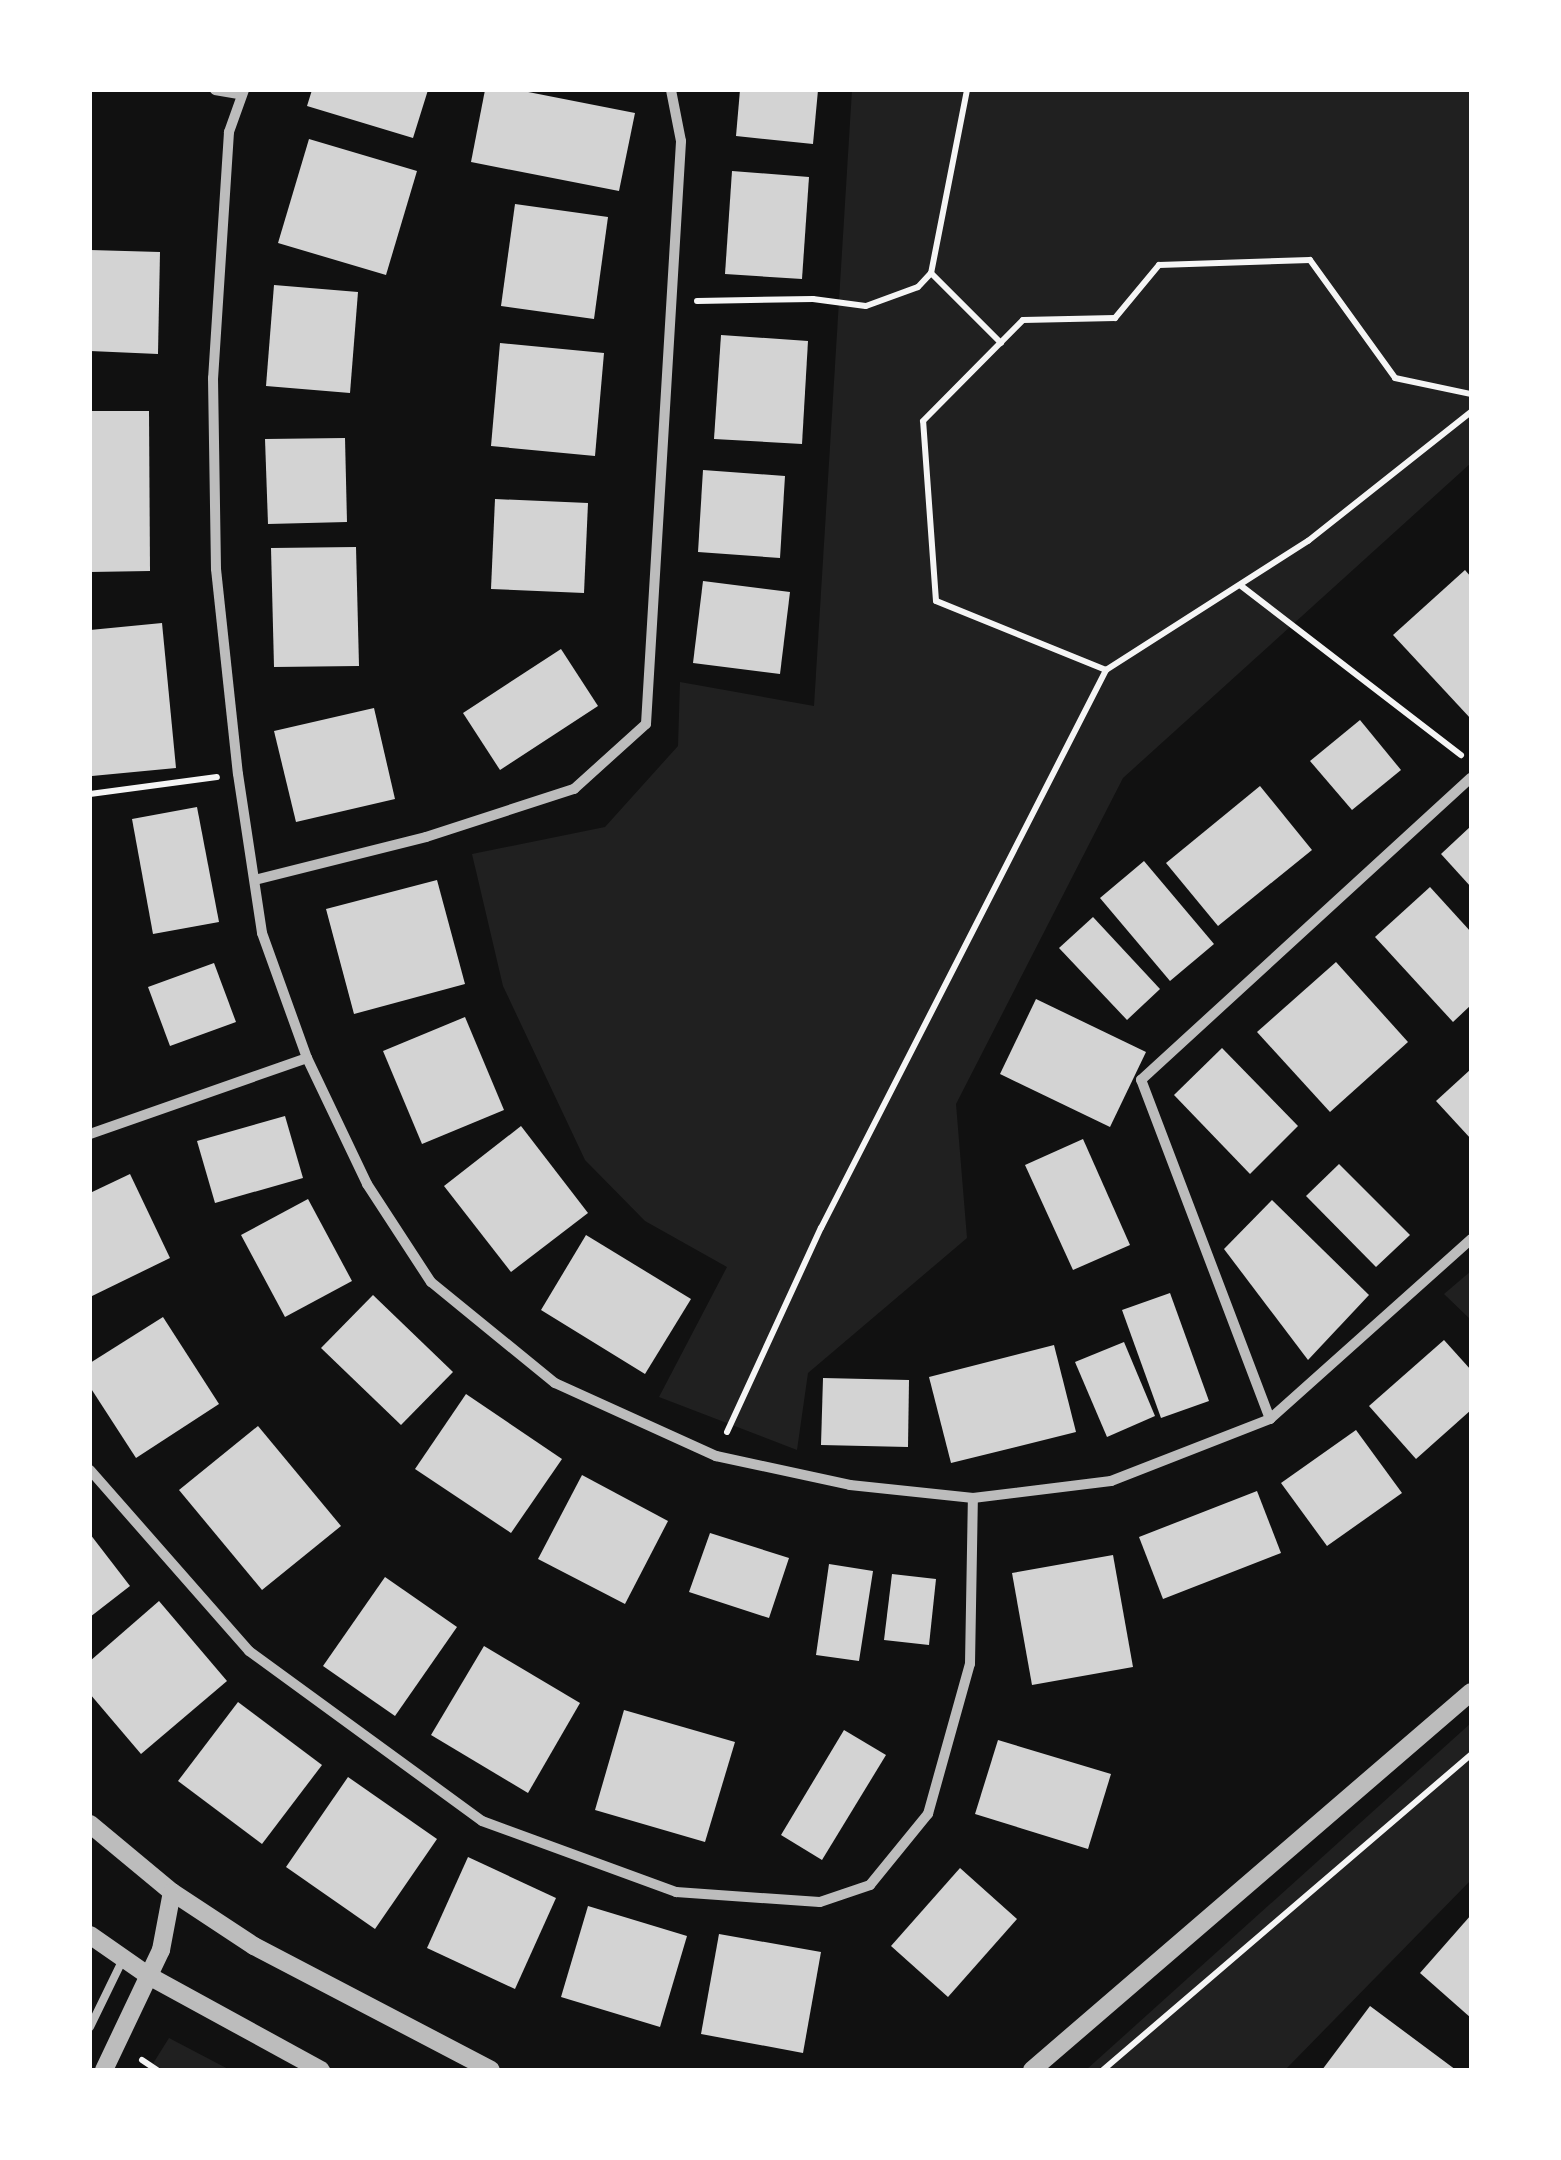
<!DOCTYPE html>
<style>
body{margin:0}
#map{position:relative;width:1561px;height:2160px;overflow:hidden;background:#111;font-family:"Alegreya Sans",sans-serif}
div>[style]{position:absolute}
[style*='--x']{left:calc(var(--x)*1px);top:calc(var(--y)*1px);width:calc(var(--w)*1px);rotate:calc(var(--a)*1deg)}
.green>*{inset:0;background:#202020}
.building>*{inset:0;background:#d3d3d3}
.path>*{height:6px;margin:-3px;padding:0 3px;transform-origin:3px;border-radius:3px;background:#f5f5f5}
.service>*{height:8px;margin:-4px;padding:0 4px;transform-origin:4px;border-radius:4px;background:#bcbcbc}
.minor>*{height:10px;margin:-5px;padding:0 5px;transform-origin:5px;border-radius:5px;background:#bcbcbc}
.tertiary>*{height:18px;margin:-9px;padding:0 9px;transform-origin:9px;border-radius:9px;background:#bcbcbc}
span{translate:-50% -50%;white-space:nowrap;text-align:center;line-height:1.15;-webkit-text-stroke:8px #fff;paint-order:stroke}
.frame{position:absolute;inset:0;border:92px solid #fff;pointer-events:none}
</style>
<div id="map">
<div class="green">
<i style="clip-path:polygon(852px 90px,1471px 90px,1471px 463px,1123px 778px,956px 1104px,967px 1238px,808px 1373px,797px 1450px,659px 1397px,727px 1267px,645px 1221px,585px 1160px,503px 986px,472px 854px,605px 827px,678px 746px,680px 682px,814px 706px)"></i>
<i style="clip-path:polygon(1471px 1271px,1471px 1320px,1444px 1294px)"></i>
<i style="clip-path:polygon(1471px 1723px,1471px 1880px,1285px 2070px,1086px 2070px)"></i>
<i style="clip-path:polygon(169px 2038px,230px 2070px,149px 2070px)"></i>
</div>
<div class="building">
<i style="clip-path:polygon(312px 90px,428px 90px,413px 138px,307px 106px)"></i>
<i style="clip-path:polygon(485px 90px,518px 90px,635px 113px,619px 191px,471px 162px)"></i>
<i style="clip-path:polygon(740px 90px,818px 90px,813px 144px,736px 136px)"></i>
<i style="clip-path:polygon(309px 139px,417px 171px,386px 275px,278px 243px)"></i>
<i style="clip-path:polygon(732px 171px,809px 177px,802px 279px,725px 274px)"></i>
<i style="clip-path:polygon(515px 204px,608px 217px,594px 319px,501px 306px)"></i>
<i style="clip-path:polygon(90px 250px,160px 252px,158px 354px,90px 351px)"></i>
<i style="clip-path:polygon(274px 285px,358px 292px,350px 393px,266px 386px)"></i>
<i style="clip-path:polygon(721px 335px,808px 341px,802px 444px,714px 439px)"></i>
<i style="clip-path:polygon(500px 343px,604px 353px,595px 456px,491px 446px)"></i>
<i style="clip-path:polygon(90px 411px,149px 411px,150px 571px,90px 572px)"></i>
<i style="clip-path:polygon(345px 438px,347px 522px,268px 524px,265px 439px)"></i>
<i style="clip-path:polygon(703px 470px,785px 476px,780px 558px,698px 552px)"></i>
<i style="clip-path:polygon(495px 499px,588px 503px,584px 593px,491px 589px)"></i>
<i style="clip-path:polygon(356px 547px,359px 666px,274px 667px,271px 548px)"></i>
<i style="clip-path:polygon(1465px 570px,1471px 577px,1471px 719px,1393px 635px)"></i>
<i style="clip-path:polygon(703px 581px,790px 592px,780px 674px,693px 663px)"></i>
<i style="clip-path:polygon(162px 623px,176px 768px,92px 776px,90px 630px)"></i>
<i style="clip-path:polygon(561px 649px,598px 706px,500px 770px,463px 713px)"></i>
<i style="clip-path:polygon(374px 708px,395px 799px,296px 822px,274px 731px)"></i>
<i style="clip-path:polygon(1360px 720px,1401px 770px,1352px 810px,1310px 761px)"></i>
<i style="clip-path:polygon(1260px 786px,1312px 850px,1218px 926px,1166px 863px)"></i>
<i style="clip-path:polygon(197px 807px,219px 922px,153px 934px,132px 819px)"></i>
<i style="clip-path:polygon(1471px 826px,1471px 887px,1441px 854px)"></i>
<i style="clip-path:polygon(1144px 861px,1214px 944px,1170px 981px,1100px 898px)"></i>
<i style="clip-path:polygon(437px 880px,465px 984px,354px 1014px,326px 909px)"></i>
<i style="clip-path:polygon(1430px 887px,1471px 932px,1471px 1005px,1453px 1022px,1375px 937px)"></i>
<i style="clip-path:polygon(1093px 917px,1160px 989px,1127px 1020px,1059px 948px)"></i>
<i style="clip-path:polygon(1336px 962px,1408px 1042px,1330px 1112px,1257px 1032px)"></i>
<i style="clip-path:polygon(214px 963px,236px 1022px,170px 1046px,148px 987px)"></i>
<i style="clip-path:polygon(1036px 999px,1146px 1052px,1110px 1127px,1000px 1074px)"></i>
<i style="clip-path:polygon(465px 1017px,504px 1110px,422px 1144px,383px 1051px)"></i>
<i style="clip-path:polygon(1222px 1048px,1298px 1126px,1250px 1174px,1174px 1095px)"></i>
<i style="clip-path:polygon(1471px 1069px,1471px 1139px,1436px 1101px)"></i>
<i style="clip-path:polygon(285px 1116px,303px 1178px,215px 1203px,197px 1141px)"></i>
<i style="clip-path:polygon(521px 1126px,588px 1213px,511px 1272px,444px 1186px)"></i>
<i style="clip-path:polygon(1083px 1139px,1130px 1245px,1073px 1270px,1025px 1165px)"></i>
<i style="clip-path:polygon(1339px 1164px,1410px 1235px,1376px 1267px,1306px 1196px)"></i>
<i style="clip-path:polygon(130px 1174px,170px 1258px,90px 1297px,90px 1193px)"></i>
<i style="clip-path:polygon(308px 1199px,352px 1281px,285px 1317px,241px 1235px)"></i>
<i style="clip-path:polygon(1272px 1200px,1369px 1295px,1308px 1360px,1224px 1249px)"></i>
<i style="clip-path:polygon(586px 1235px,691px 1299px,645px 1374px,541px 1310px)"></i>
<i style="clip-path:polygon(1170px 1293px,1209px 1401px,1161px 1418px,1122px 1310px)"></i>
<i style="clip-path:polygon(373px 1295px,453px 1372px,401px 1425px,321px 1348px)"></i>
<i style="clip-path:polygon(163px 1317px,219px 1404px,136px 1458px,90px 1387px,90px 1363px)"></i>
<i style="clip-path:polygon(1444px 1340px,1471px 1370px,1471px 1410px,1416px 1459px,1369px 1406px)"></i>
<i style="clip-path:polygon(1124px 1342px,1155px 1416px,1107px 1437px,1075px 1362px)"></i>
<i style="clip-path:polygon(1054px 1345px,1076px 1432px,951px 1463px,929px 1377px)"></i>
<i style="clip-path:polygon(823px 1378px,909px 1380px,908px 1447px,821px 1445px)"></i>
<i style="clip-path:polygon(466px 1394px,562px 1459px,511px 1533px,415px 1469px)"></i>
<i style="clip-path:polygon(258px 1426px,341px 1526px,262px 1590px,179px 1490px)"></i>
<i style="clip-path:polygon(1356px 1430px,1402px 1493px,1327px 1546px,1281px 1483px)"></i>
<i style="clip-path:polygon(582px 1475px,668px 1521px,625px 1604px,538px 1559px)"></i>
<i style="clip-path:polygon(1257px 1491px,1281px 1553px,1163px 1599px,1139px 1537px)"></i>
<i style="clip-path:polygon(710px 1533px,789px 1558px,769px 1618px,689px 1592px)"></i>
<i style="clip-path:polygon(90px 1534px,130px 1586px,90px 1617px)"></i>
<i style="clip-path:polygon(1113px 1555px,1133px 1667px,1032px 1685px,1012px 1573px)"></i>
<i style="clip-path:polygon(829px 1564px,873px 1571px,859px 1661px,816px 1655px)"></i>
<i style="clip-path:polygon(892px 1574px,936px 1579px,929px 1645px,884px 1640px)"></i>
<i style="clip-path:polygon(385px 1577px,457px 1627px,395px 1716px,323px 1666px)"></i>
<i style="clip-path:polygon(159px 1601px,227px 1681px,141px 1754px,90px 1694px,90px 1661px)"></i>
<i style="clip-path:polygon(484px 1646px,580px 1703px,528px 1793px,431px 1735px)"></i>
<i style="clip-path:polygon(238px 1702px,322px 1765px,262px 1844px,178px 1781px)"></i>
<i style="clip-path:polygon(624px 1710px,735px 1742px,705px 1842px,595px 1810px)"></i>
<i style="clip-path:polygon(844px 1730px,886px 1755px,822px 1860px,781px 1835px)"></i>
<i style="clip-path:polygon(998px 1740px,1111px 1774px,1088px 1849px,975px 1814px)"></i>
<i style="clip-path:polygon(348px 1777px,437px 1839px,375px 1929px,286px 1867px)"></i>
<i style="clip-path:polygon(468px 1857px,556px 1898px,515px 1989px,427px 1948px)"></i>
<i style="clip-path:polygon(960px 1868px,1017px 1919px,948px 1997px,891px 1946px)"></i>
<i style="clip-path:polygon(588px 1906px,687px 1936px,660px 2027px,561px 1997px)"></i>
<i style="clip-path:polygon(1471px 1915px,1471px 2018px,1420px 1973px)"></i>
<i style="clip-path:polygon(719px 1934px,821px 1952px,803px 2053px,701px 2034px)"></i>
<i style="clip-path:polygon(1370px 2006px,1456px 2070px,1322px 2070px)"></i>
</div>
<div class="path">
<i style="--x:967;--y:90;--w:187;--a:101.1"></i>
<i style="--x:931;--y:273;--w:99;--a:45"></i>
<i style="--x:697;--y:301;--w:116;--a:-1"></i>
<i style="--x:813;--y:299;--w:53;--a:7.5"></i>
<i style="--x:866;--y:306;--w:55;--a:-20.1"></i>
<i style="--x:918;--y:287;--w:19;--a:-47"></i>
<i style="--x:1240;--y:585;--w:279;--a:37.6"></i>
<i style="--x:1106;--y:670;--w:183;--a:-157.9"></i>
<i style="--x:936;--y:601;--w:180;--a:-94.1"></i>
<i style="--x:923;--y:421;--w:142;--a:-45.3"></i>
<i style="--x:1023;--y:320;--w:92;--a:-1.2"></i>
<i style="--x:1115;--y:318;--w:69;--a:-50.3"></i>
<i style="--x:1159;--y:265;--w:151;--a:-1.9"></i>
<i style="--x:1310;--y:260;--w:145;--a:54.2"></i>
<i style="--x:1395;--y:378;--w:78;--a:11.9"></i>
<i style="--x:90;--y:794;--w:128;--a:-7.6"></i>
<i style="--x:727;--y:1432;--w:225;--a:-65.3"></i>
<i style="--x:821;--y:1228;--w:627;--a:-62.94"></i>
<i style="--x:1106;--y:670;--w:240;--a:-32.6"></i>
<i style="--x:1308;--y:541;--w:208;--a:-38.4"></i>
<i style="--x:142;--y:2060;--w:18;--a:34"></i>
<i style="--x:1103;--y:2070;--w:484;--a:-40.6"></i>
</div>
<div class="service">
<i style="--x:90;--y:2027;--w:76;--a:-64.1"></i>
</div>
<div class="minor">
<i style="--x:215;--y:90;--w:27;--a:10"></i>
<i style="--x:244;--y:90;--w:45;--a:109.7"></i>
<i style="--x:229;--y:132;--w:247;--a:93.7"></i>
<i style="--x:213;--y:378;--w:191;--a:89.1"></i>
<i style="--x:216;--y:569;--w:206;--a:83.9"></i>
<i style="--x:238;--y:774;--w:161;--a:81.4"></i>
<i style="--x:262;--y:933;--w:133;--a:70.2"></i>
<i style="--x:307;--y:1058;--w:140;--a:64.5"></i>
<i style="--x:367;--y:1184;--w:117;--a:56.9"></i>
<i style="--x:431;--y:1282;--w:160;--a:39.2"></i>
<i style="--x:555;--y:1383;--w:177;--a:24.4"></i>
<i style="--x:716;--y:1456;--w:137;--a:12.2"></i>
<i style="--x:850;--y:1485;--w:124;--a:6"></i>
<i style="--x:973;--y:1498;--w:139;--a:-7"></i>
<i style="--x:1111;--y:1481;--w:171;--a:-21.3"></i>
<i style="--x:1270;--y:1419;--w:270;--a:-41.8"></i>
<i style="--x:255;--y:880;--w:176;--a:-14.1"></i>
<i style="--x:426;--y:837;--w:156;--a:-18"></i>
<i style="--x:574;--y:789;--w:97;--a:-42.1"></i>
<i style="--x:646;--y:724;--w:584;--a:-86.56"></i>
<i style="--x:681;--y:141;--w:52;--a:-101.1"></i>
<i style="--x:90;--y:1134;--w:230;--a:-19.3"></i>
<i style="--x:1270;--y:1419;--w:363;--a:-110.8"></i>
<i style="--x:1141;--y:1080;--w:447;--a:-42.5"></i>
<i style="--x:90;--y:1470;--w:241;--a:48.7"></i>
<i style="--x:249;--y:1651;--w:288;--a:36.1"></i>
<i style="--x:482;--y:1821;--w:207;--a:20.1"></i>
<i style="--x:676;--y:1892;--w:144;--a:4"></i>
<i style="--x:820;--y:1902;--w:53;--a:-18.8"></i>
<i style="--x:870;--y:1885;--w:92;--a:-50.8"></i>
<i style="--x:928;--y:1814;--w:156;--a:-74.4"></i>
<i style="--x:970;--y:1664;--w:166;--a:-89"></i>
</div>
<div class="tertiary">
<i style="--x:90;--y:1824;--w:107;--a:39.7"></i>
<i style="--x:172;--y:1892;--w:98;--a:33.4"></i>
<i style="--x:254;--y:1946;--w:267;--a:27.6"></i>
<i style="--x:90;--y:1935;--w:72;--a:34.8"></i>
<i style="--x:149;--y:1976;--w:196;--a:28.7"></i>
<i style="--x:104;--y:2070;--w:133;--a:-64.6"></i>
<i style="--x:161;--y:1950;--w:59;--a:-79.3"></i>
<i style="--x:1032;--y:2070;--w:579;--a:-40.73"></i>
</div>
<div class="frame"></div>
</div>
